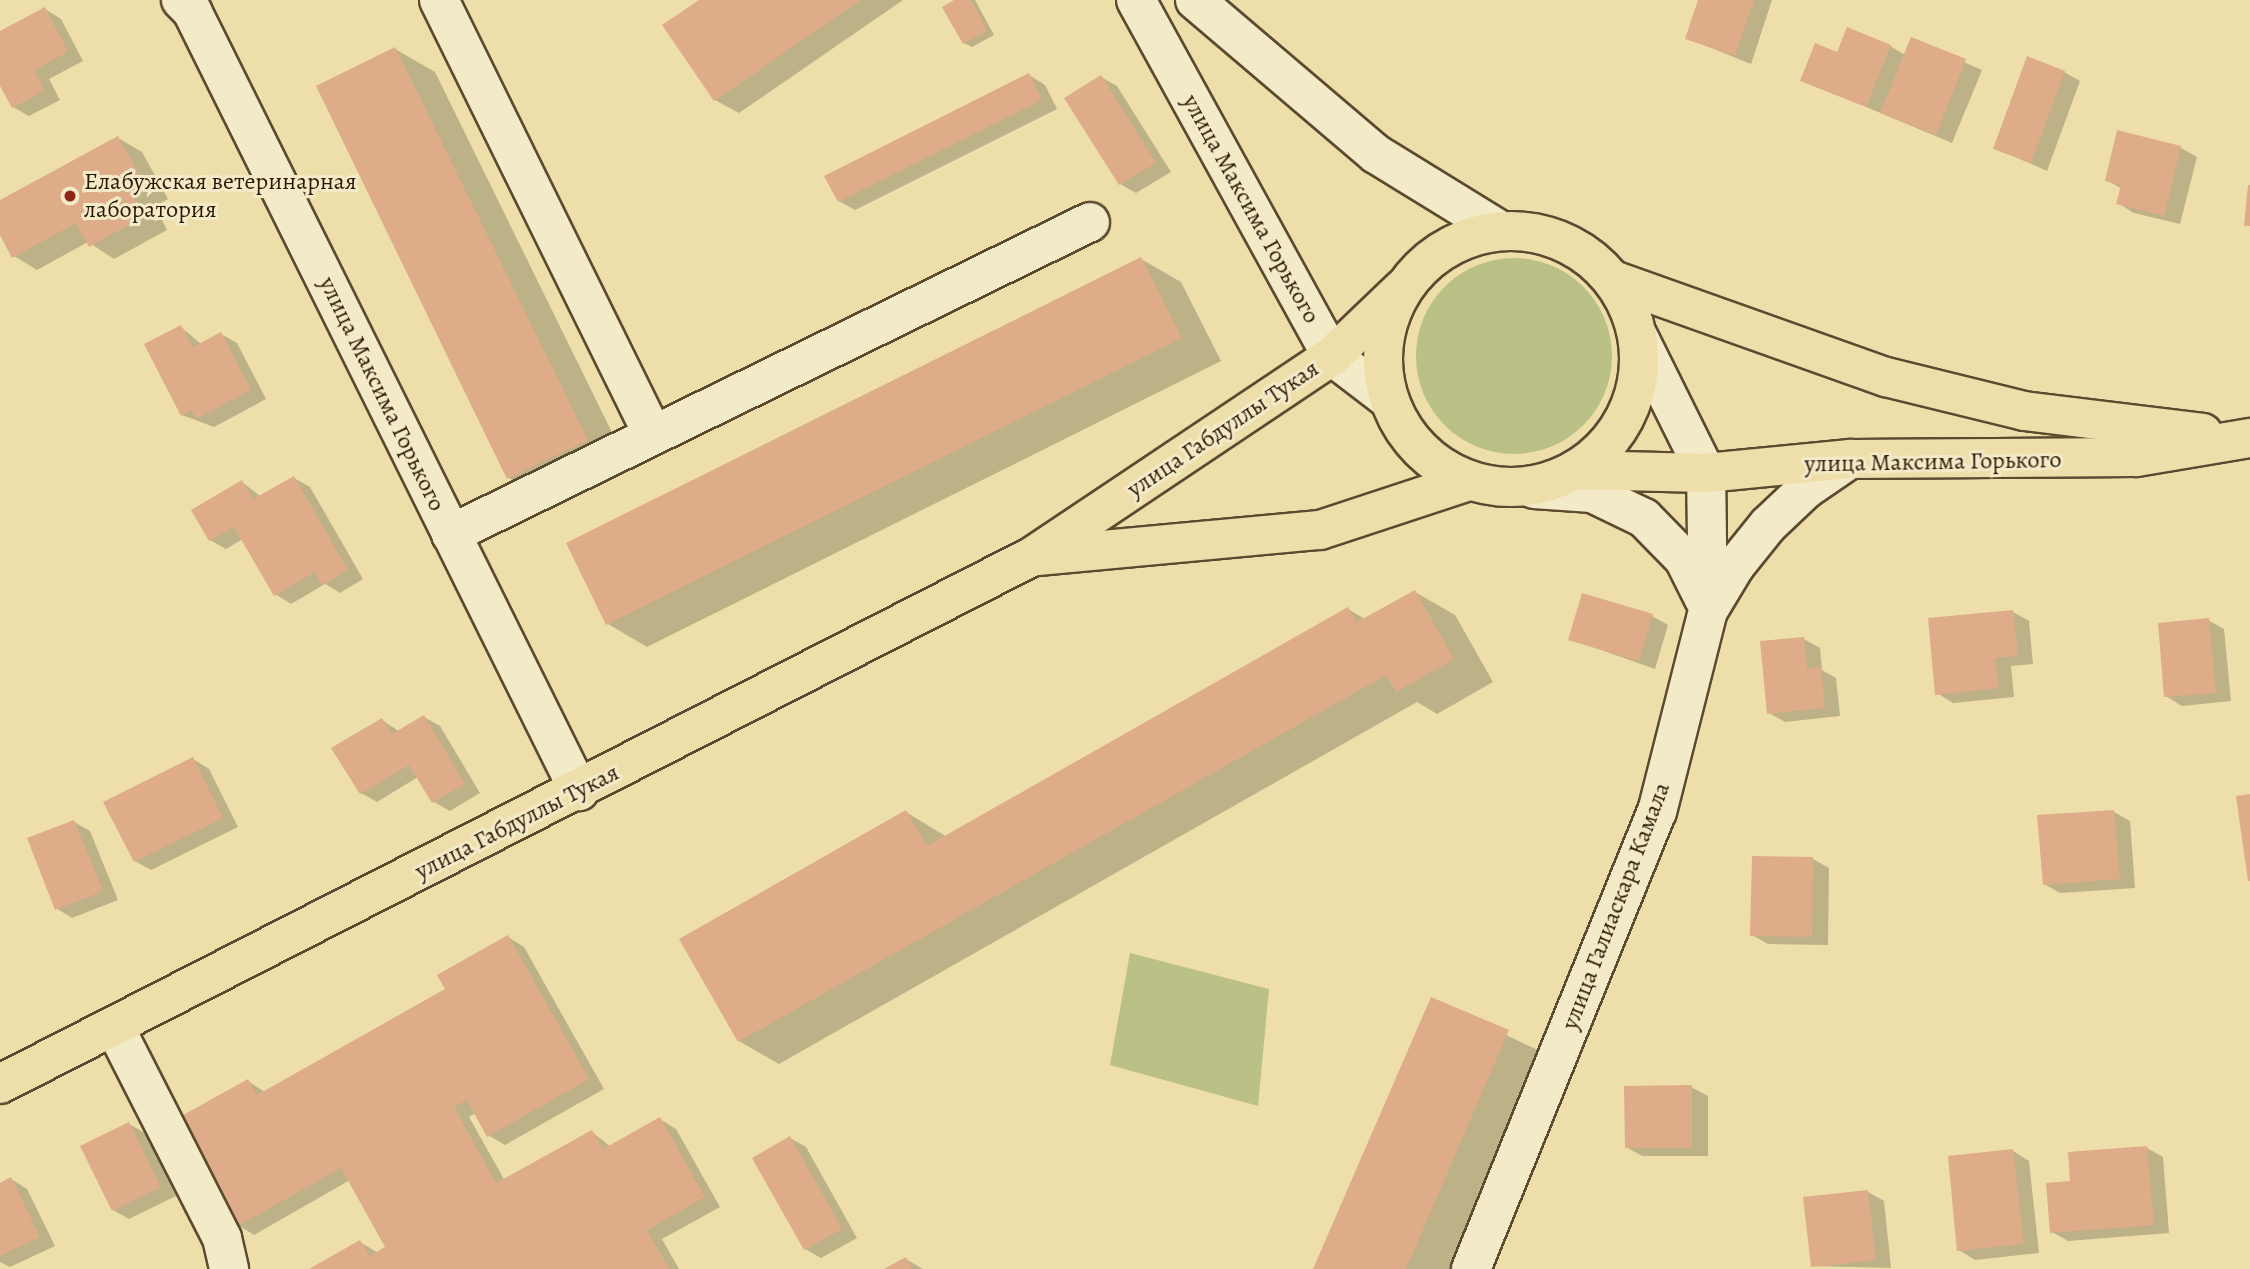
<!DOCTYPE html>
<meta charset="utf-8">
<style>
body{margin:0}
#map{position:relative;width:2250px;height:1269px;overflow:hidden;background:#eddeaa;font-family:Alegreya,serif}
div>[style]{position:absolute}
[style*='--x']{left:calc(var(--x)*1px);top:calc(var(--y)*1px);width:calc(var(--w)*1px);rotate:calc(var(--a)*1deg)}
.green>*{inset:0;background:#bbc086}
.round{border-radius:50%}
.shadow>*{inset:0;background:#0003}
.building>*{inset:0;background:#deac88}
.roads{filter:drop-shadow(2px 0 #5c4a30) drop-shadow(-2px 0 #5c4a30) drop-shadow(0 2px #5c4a30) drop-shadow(0 -2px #5c4a30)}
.minor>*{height:38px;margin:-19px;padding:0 19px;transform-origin:19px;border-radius:19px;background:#f3eac8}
.major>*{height:38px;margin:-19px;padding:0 19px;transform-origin:19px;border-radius:19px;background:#eddeaa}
.major>.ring{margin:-19px;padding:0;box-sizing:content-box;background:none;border:38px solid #eddeaa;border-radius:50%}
.dots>*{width:19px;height:19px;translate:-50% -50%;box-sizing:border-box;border:4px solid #f3eac8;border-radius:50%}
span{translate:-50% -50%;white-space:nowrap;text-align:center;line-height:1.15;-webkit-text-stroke:6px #f3eac8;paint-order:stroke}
.poi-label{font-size:24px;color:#2c1807}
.left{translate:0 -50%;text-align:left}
.street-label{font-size:24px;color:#2c1807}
</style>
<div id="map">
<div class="green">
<i class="round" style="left:1416px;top:258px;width:196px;height:196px"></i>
<i style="clip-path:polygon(1130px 953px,1269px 989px,1258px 1106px,1110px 1065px)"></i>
</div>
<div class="shadow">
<i style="clip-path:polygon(702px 0,903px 0,739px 113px,715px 100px)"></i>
<i style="clip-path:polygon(958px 0,975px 0,994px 35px,972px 47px,964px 43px)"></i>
<i style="clip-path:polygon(1700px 0,1772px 0,1751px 64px,1687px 38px)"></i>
<i style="clip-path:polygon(45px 9px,61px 19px,83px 61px,49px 79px,60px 100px,29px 116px,13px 107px,0 82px,0 33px)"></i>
<i style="clip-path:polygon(1912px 39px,1982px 70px,1952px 143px,1802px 80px,1838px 54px,1890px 46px,1905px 55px)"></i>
<i style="clip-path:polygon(395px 49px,435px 72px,627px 463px,548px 501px,509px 478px,318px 87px)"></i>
<i style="clip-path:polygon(2064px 72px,2080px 81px,2047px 171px,1995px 148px)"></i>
<i style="clip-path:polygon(1029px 75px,1045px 85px,1057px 109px,855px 210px,839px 201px)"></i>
<i style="clip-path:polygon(1101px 77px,1117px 86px,1171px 172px,1136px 193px,1120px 184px)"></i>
<i style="clip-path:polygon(2118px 133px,2181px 148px,2197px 157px,2180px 224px,2134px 213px,2118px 203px,2122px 189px,2107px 180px)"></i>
<i style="clip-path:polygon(118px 138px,142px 152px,168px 199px,155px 206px,167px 230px,114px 259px,88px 242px,37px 270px,14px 256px,0 232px,0 202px)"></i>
<i style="clip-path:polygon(1141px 259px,1181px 282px,1221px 361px,647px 647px,608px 624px)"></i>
<i style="clip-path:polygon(181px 327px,201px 344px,221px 334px,237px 343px,266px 399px,214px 427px,182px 415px)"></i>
<i style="clip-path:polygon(294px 478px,310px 487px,363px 579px,340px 593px,325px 584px,291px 604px,275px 594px,243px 539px,226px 549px,210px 540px,242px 482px,261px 497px)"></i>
<i style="clip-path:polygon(1415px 592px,1455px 615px,1493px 682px,1437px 714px,1417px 702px,779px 1064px,739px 1041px,906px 812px,947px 837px,1348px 609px,1365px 619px)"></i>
<i style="clip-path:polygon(2013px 612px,2029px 621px,2033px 664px,2011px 666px,2014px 697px,1953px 703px,1937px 693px)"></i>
<i style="clip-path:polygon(1652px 616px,1668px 625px,1655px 669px,1570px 639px)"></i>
<i style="clip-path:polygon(2208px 620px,2224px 629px,2231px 701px,2182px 706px,2166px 696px)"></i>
<i style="clip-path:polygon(1804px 639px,1820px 648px,1822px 670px,1836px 678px,1840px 716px,1785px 722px,1769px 713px)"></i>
<i style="clip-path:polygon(424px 717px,440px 726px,480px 793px,450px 811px,434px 802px,418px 777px,377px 802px,361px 793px,382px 720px,400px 732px)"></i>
<i style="clip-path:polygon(193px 759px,209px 769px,238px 827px,151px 870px,135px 861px)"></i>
<i style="clip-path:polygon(2114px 812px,2130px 821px,2135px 888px,2060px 893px,2044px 884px)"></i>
<i style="clip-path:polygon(74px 822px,90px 831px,118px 900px,72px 918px,56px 908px)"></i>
<i style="clip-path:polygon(1813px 859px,1829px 868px,1828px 945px,1768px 944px,1752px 935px)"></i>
<i style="clip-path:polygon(508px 937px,524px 947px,604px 1089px,505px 1145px,488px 1135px,476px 1113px,469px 1117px,505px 1181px,592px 1132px,611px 1147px,660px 1119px,676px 1129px,720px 1207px,662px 1239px,679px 1269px,312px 1269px,360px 1242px,378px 1253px,388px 1248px,350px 1180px,254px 1235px,238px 1225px,248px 1081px,265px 1092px,447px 990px)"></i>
<i style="clip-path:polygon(1432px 999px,1548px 1055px,1456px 1269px,1315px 1269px)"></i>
<i style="clip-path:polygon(1691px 1087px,1708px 1096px,1708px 1156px,1642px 1156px,1626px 1147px)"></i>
<i style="clip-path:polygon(129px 1124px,145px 1133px,176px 1196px,129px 1219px,113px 1210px)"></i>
<i style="clip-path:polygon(790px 1138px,806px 1147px,857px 1238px,821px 1258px,805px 1249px)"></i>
<i style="clip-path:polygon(2147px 1148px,2163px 1157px,2169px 1233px,2068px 1241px,2052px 1232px,2072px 1183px)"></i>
<i style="clip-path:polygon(2013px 1151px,2029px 1161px,2039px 1253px,1975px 1260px,1959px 1250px)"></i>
<i style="clip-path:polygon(11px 1179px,27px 1189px,55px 1246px,10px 1267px,0 1262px,0 1185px)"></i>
<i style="clip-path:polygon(1868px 1192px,1884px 1201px,1891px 1268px,1812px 1266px)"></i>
<i style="clip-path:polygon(906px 1259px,923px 1269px,888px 1269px)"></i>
</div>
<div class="building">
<i style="clip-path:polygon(699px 0,861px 0,714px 101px,662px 25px)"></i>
<i style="clip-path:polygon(954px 0,971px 0,987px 31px,963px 44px,942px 7px)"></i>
<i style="clip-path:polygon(1698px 0,1754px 0,1735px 56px,1685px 39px)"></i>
<i style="clip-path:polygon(45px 7px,68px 52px,34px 70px,44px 91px,12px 108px,0 86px,0 31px)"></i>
<i style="clip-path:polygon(1847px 27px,1891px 45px,1866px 107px,1800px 81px,1815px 43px,1837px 52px)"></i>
<i style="clip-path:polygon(1911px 37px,1966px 59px,1936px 135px,1880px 113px)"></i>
<i style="clip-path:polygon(395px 47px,588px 440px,507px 479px,316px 86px)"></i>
<i style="clip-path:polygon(2027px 56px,2065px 71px,2031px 163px,1993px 149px)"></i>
<i style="clip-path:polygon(1029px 73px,1042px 100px,838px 202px,824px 176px)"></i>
<i style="clip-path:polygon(1101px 75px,1156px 163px,1119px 185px,1064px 98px)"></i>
<i style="clip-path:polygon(2117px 130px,2181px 146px,2164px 216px,2116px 204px,2121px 185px,2105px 181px)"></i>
<i style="clip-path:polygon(118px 136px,145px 185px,132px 193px,145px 216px,89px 247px,76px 223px,12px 258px,0 235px,0 200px)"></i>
<i style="clip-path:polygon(2248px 185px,2250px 185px,2250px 226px,2244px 226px)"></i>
<i style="clip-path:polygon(1141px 257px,1182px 338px,606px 625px,566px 543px)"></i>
<i style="clip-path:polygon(181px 325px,193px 347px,221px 332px,251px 390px,196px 419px,191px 410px,181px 416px,144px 344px)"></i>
<i style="clip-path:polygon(294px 476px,348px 570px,322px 585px,315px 572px,274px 596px,234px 527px,209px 541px,191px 510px,242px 480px,253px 499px)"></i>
<i style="clip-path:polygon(1415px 590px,1454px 659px,1396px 692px,1386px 675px,738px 1042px,679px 939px,906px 810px,927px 846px,1348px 607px,1357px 622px)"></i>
<i style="clip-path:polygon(1582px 593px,1653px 614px,1639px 661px,1568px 640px)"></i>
<i style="clip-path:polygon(2013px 610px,2018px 656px,1995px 658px,1999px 688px,1935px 695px,1928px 618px)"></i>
<i style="clip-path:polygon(2209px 618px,2216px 693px,2164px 697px,2158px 623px)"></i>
<i style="clip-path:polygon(1804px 637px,1807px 669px,1821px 667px,1825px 708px,1767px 714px,1760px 641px)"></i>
<i style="clip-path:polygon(424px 715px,465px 784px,432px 803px,409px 765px,360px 794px,331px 748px,382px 718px,392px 734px)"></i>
<i style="clip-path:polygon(193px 757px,223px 818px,134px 862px,103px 802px)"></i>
<i style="clip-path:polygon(2250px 794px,2250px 881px,2248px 881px,2236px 796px)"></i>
<i style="clip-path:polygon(2114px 810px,2120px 879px,2043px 885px,2037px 815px)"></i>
<i style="clip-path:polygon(74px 820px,103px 891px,55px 910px,27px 838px)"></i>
<i style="clip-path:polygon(1752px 856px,1813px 857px,1812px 937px,1750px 936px)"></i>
<i style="clip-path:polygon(508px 935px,589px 1079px,487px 1137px,467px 1100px,454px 1107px,496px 1183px,592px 1130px,603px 1149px,660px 1117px,705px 1197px,647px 1230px,669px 1269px,309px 1269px,360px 1240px,370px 1256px,385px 1247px,341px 1168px,236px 1227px,176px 1119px,248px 1079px,257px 1095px,445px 989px,437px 975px)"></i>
<i style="clip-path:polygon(1431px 997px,1509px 1030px,1406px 1269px,1313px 1269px)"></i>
<i style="clip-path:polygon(1692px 1085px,1692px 1148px,1625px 1148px,1624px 1086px)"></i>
<i style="clip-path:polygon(129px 1122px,161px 1187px,112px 1211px,80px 1146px)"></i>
<i style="clip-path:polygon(790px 1136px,842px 1229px,804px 1250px,752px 1158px)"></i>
<i style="clip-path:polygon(2147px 1146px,2154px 1225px,2050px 1233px,2046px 1183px,2070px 1181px,2068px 1152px)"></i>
<i style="clip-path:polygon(2013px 1149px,2024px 1244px,1957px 1251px,1948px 1156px)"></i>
<i style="clip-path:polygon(11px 1177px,40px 1237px,0 1256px,0 1183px)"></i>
<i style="clip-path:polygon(1868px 1190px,1876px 1260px,1811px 1267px,1803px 1197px)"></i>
<i style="clip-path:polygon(906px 1257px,912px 1269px,884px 1269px)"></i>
</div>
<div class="roads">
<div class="minor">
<i style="--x:181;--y:0;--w:16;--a:45"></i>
<i style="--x:192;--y:11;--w:871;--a:63.61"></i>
<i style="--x:439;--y:0;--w:485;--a:63.8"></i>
<i style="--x:1136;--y:0;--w:406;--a:61.2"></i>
<i style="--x:1332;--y:356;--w:71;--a:37.5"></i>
<i style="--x:1195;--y:0;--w:238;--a:40.4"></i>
<i style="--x:1376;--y:154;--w:143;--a:31.6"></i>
<i style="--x:1534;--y:489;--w:58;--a:3.9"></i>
<i style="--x:1592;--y:493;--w:58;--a:25.7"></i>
<i style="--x:1644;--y:518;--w:57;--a:45.7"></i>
<i style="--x:1684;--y:559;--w:45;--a:63.4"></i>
<i style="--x:451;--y:534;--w:711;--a:-26.02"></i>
<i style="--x:1708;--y:611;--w:52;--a:-59"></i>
<i style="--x:1735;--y:566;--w:53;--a:-51.2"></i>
<i style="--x:1768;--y:525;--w:52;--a:-43.5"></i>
<i style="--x:1806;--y:489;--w:53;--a:-34.3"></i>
<i style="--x:114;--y:1026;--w:238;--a:63"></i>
<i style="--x:222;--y:1238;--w:32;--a:77"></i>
<i style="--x:1471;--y:1269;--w:493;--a:-67.9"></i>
<i style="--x:1657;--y:812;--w:207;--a:-75.8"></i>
<i style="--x:1708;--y:611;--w:138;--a:-90.8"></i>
<i style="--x:1706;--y:473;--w:153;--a:-116.4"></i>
</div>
<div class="major">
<i class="ring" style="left:1383px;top:231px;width:218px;height:218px"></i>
<i style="--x:1613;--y:280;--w:290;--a:19.6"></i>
<i style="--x:1886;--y:377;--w:142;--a:13.8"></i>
<i style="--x:2024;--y:411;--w:180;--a:7"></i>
<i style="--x:1575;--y:470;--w:131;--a:1.3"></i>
<i style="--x:1706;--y:473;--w:145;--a:-5.6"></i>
<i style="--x:1850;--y:459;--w:286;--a:-0.4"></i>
<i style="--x:2136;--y:457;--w:116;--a:-9.5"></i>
<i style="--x:1038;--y:556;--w:283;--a:-5.3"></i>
<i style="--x:1320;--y:530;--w:157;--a:-18.2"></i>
<i style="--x:0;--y:1084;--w:1160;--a:-27.07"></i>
<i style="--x:1033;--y:556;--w:360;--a:-33.8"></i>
<i style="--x:1332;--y:356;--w:97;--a:-43.7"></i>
</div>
</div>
<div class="dots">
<i style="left:70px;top:196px;background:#8f2418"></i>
</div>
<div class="poi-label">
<span class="left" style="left:84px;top:196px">Елабужская ветеринарная<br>лаборатория</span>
</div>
<div class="street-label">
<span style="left:1251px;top:209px;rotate:61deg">улица Максима Горького</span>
<span style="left:382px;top:394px;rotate:64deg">улица Максима Горького</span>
<span style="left:1223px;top:429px;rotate:-34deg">улица Габдуллы Тукая</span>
<span style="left:1933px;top:462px;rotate:-1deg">улица Максима Горького</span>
<span style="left:517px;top:822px;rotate:-27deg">улица Габдуллы Тукая</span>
<span style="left:1616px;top:906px;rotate:-69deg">улица Галиаскара Камала</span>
</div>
</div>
